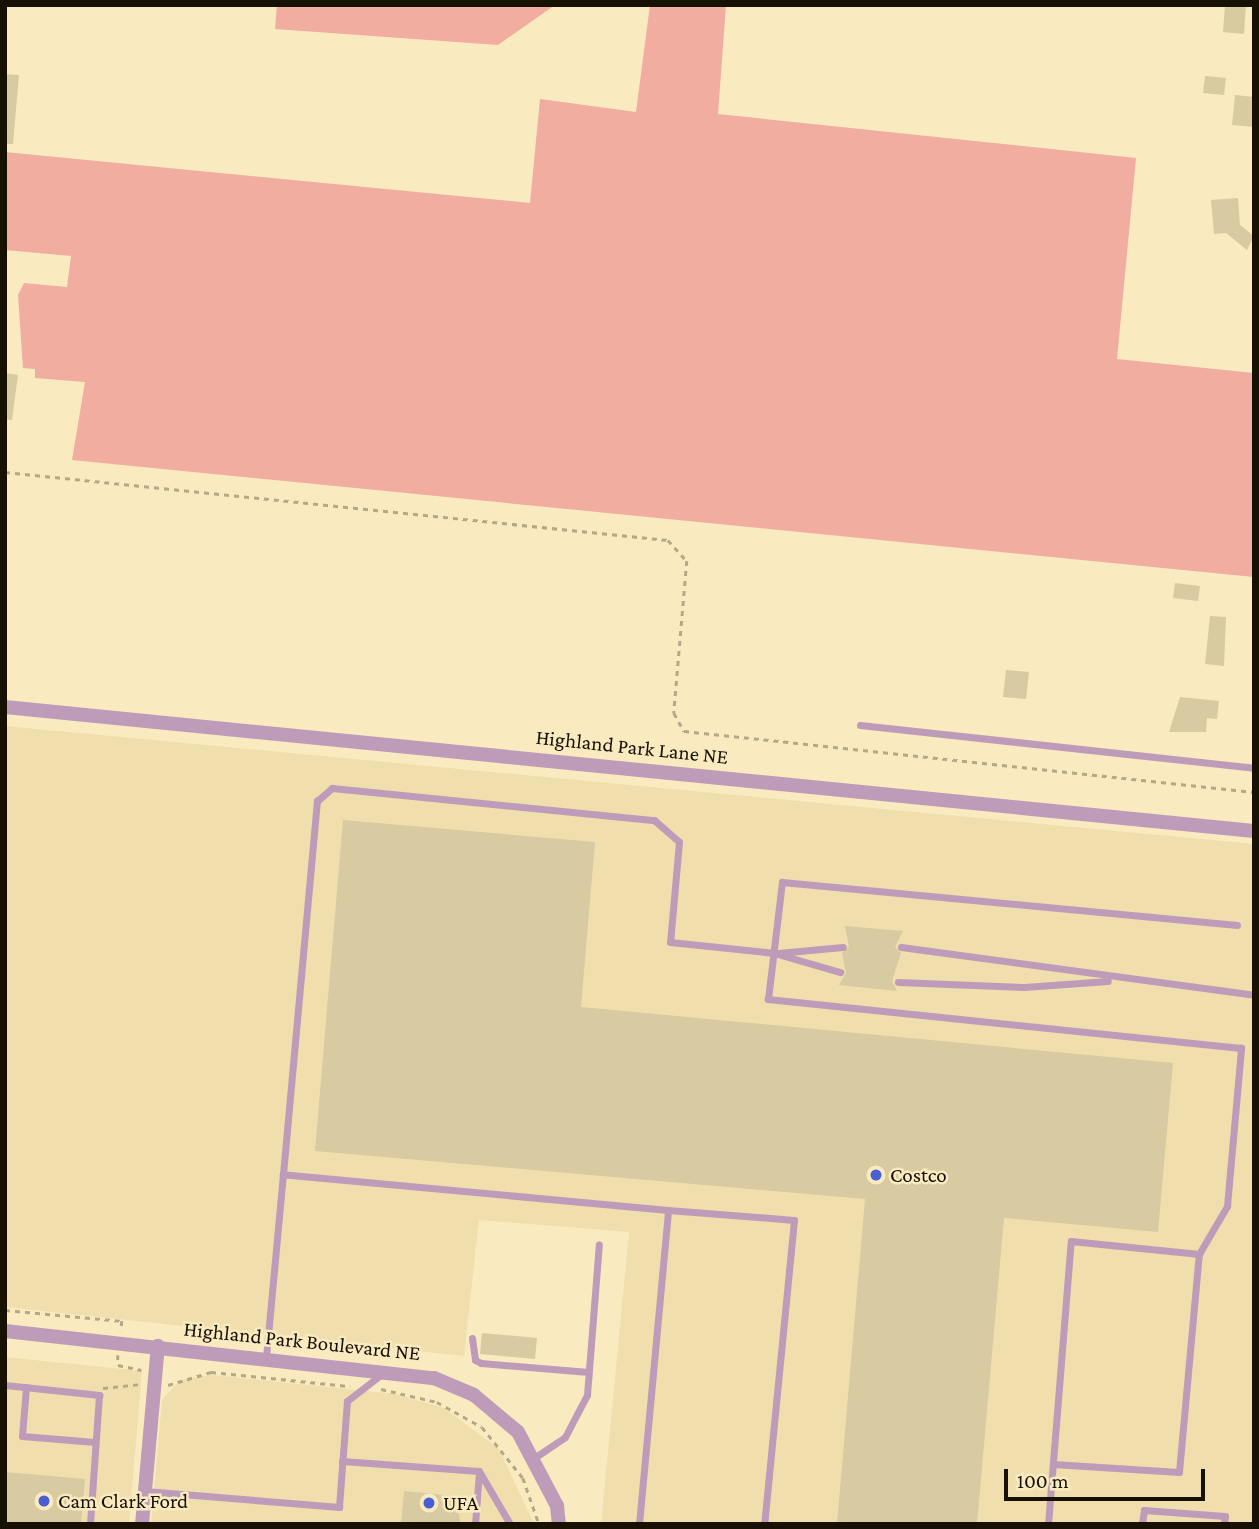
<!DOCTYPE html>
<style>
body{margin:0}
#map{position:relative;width:1259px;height:1529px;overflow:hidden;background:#f9eac0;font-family:"Crimson Pro",serif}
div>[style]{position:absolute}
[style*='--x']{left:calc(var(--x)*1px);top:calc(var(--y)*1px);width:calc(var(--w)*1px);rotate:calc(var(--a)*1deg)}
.built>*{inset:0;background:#f0dfad}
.green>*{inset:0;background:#f0ada0}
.building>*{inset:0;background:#d8caa1}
.path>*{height:2.5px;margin-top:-1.25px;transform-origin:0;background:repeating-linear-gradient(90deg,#b4a887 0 5px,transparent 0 10px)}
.service>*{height:7px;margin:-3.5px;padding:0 3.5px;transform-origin:3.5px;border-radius:3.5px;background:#be9cb9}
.minor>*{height:14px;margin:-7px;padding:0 7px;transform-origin:7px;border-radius:7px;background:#be9cb9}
.dots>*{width:19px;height:19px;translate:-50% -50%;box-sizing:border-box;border:4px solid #f9eac0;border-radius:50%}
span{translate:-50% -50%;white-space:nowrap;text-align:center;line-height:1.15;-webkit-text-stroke:5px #f9eac0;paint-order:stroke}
.street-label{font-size:21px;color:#171104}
.poi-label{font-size:21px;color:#171104}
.left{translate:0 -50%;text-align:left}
.frame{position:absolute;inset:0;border:7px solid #171104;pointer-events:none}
.scale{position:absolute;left:1004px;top:1469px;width:201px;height:32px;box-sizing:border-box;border:4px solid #171104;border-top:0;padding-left:9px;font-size:21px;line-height:24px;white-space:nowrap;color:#171104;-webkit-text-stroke:5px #f9eac0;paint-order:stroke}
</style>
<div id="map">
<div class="built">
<i style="clip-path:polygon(5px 726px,1254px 844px,1253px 1524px,601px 1524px,629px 1232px,479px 1220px,464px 1356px,5px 1307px)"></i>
<i style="clip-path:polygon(5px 1357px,142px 1371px,129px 1524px,5px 1524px)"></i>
<i style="clip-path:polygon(211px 1375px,396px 1394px,444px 1408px,499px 1449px,534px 1524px,151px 1524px,162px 1400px,180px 1380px)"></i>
</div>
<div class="green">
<i style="clip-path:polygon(277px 5px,555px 5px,498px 45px,275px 29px)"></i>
<i style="clip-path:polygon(650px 5px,726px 5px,718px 114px,1136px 158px,1117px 359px,1254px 373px,1254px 577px,72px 460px,85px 382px,35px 378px,35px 369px,23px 368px,18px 295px,24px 283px,67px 287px,71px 256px,5px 250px,5px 152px,530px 203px,540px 99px,636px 112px)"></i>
</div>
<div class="building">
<i style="clip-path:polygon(1225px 5px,1246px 5px,1244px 34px,1223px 32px)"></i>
<i style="clip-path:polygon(5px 74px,19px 75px,13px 144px,5px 144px)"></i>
<i style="clip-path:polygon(1205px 76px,1226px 78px,1224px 95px,1203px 93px)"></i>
<i style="clip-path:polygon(1235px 95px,1254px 97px,1254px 127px,1232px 125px)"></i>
<i style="clip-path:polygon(1238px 198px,1240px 225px,1254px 236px,1247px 250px,1226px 233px,1214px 234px,1211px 200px)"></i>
<i style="clip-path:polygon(5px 373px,18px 375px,12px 420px,5px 419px)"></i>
<i style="clip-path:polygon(1175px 583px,1200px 586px,1198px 601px,1173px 598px)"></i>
<i style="clip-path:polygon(1210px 616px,1226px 617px,1224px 666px,1205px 664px)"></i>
<i style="clip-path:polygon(1006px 670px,1029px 672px,1026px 699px,1003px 697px)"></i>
<i style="clip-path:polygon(1180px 697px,1219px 701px,1217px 719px,1207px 718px,1206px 732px,1169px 732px)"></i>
<i style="clip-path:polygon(343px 820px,595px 842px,581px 1007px,1173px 1063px,1158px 1232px,1004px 1218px,977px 1524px,837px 1524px,865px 1199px,315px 1151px)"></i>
<i style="clip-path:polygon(845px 926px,903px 931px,895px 947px,901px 953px,892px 981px,897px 991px,839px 985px,846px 973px,842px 953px,849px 947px)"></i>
<i style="clip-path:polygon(482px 1333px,537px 1338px,535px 1359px,480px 1354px)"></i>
<i style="clip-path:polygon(5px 1472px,85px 1479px,81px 1524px,5px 1524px)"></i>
<i style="clip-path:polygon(404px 1491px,455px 1496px,461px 1524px,401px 1524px)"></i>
</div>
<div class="path">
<i style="--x:5;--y:472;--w:666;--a:5.86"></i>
<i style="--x:668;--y:540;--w:28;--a:48"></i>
<i style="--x:687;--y:561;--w:153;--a:94.9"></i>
<i style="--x:674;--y:713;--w:21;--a:61"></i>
<i style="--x:684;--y:731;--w:573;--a:6.11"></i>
<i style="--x:5;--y:1310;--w:118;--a:5.4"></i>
<i style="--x:122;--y:1321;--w:10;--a:96"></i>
<i style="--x:118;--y:1355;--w:10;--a:90"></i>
<i style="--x:118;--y:1365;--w:24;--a:12"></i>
<i style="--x:168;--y:1385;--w:45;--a:-16.8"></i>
<i style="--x:211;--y:1372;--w:140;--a:5.8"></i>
<i style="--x:103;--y:1388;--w:37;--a:-6"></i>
<i style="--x:381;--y:1389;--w:57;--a:13.1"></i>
<i style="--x:437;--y:1402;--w:51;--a:29.1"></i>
<i style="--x:482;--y:1427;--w:65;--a:51.2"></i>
<i style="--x:523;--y:1478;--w:49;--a:70.8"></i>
</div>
<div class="service">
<i style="--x:860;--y:725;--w:396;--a:6.2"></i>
<i style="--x:901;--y:947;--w:356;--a:7.7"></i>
<i style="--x:778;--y:953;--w:65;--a:-5.3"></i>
<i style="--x:898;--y:982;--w:126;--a:2.3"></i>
<i style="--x:1024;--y:987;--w:84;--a:-4.1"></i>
<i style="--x:668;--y:1210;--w:126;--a:4.5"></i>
<i style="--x:794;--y:1220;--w:305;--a:95.6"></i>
<i style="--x:472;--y:1338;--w:22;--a:82"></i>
<i style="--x:475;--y:1360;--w:7;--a:27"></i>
<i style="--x:481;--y:1363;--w:108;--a:4.8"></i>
<i style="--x:266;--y:1357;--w:184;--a:-84.7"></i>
<i style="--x:5;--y:1385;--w:95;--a:6.1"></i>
<i style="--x:99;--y:1395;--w:129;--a:94"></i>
<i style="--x:26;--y:1387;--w:49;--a:94.7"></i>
<i style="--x:22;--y:1436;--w:73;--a:4.7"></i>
<i style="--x:534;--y:1458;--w:37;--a:-34"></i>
<i style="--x:565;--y:1437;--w:47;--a:-62.4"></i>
<i style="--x:587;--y:1395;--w:151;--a:-85.5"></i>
<i style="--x:342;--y:1461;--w:137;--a:4.2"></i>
<i style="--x:479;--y:1471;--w:61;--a:59.7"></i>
<i style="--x:1053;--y:1464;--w:126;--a:3.6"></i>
<i style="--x:1179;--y:1472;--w:219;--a:-84.8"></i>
<i style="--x:145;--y:1491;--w:195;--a:4.7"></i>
<i style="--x:339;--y:1507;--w:106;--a:-85.7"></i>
<i style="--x:347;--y:1401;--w:46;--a:-37.9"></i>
<i style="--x:475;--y:1524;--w:52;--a:-85.6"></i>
<i style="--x:639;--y:1524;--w:315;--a:-84.7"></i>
<i style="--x:668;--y:1210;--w:387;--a:-174.7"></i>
<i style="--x:283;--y:1174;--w:375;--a:-84.8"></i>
<i style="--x:317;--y:801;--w:20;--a:-41"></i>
<i style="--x:332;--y:788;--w:324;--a:5.7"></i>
<i style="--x:654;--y:820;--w:33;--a:41"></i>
<i style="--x:679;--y:842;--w:100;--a:95.1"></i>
<i style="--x:670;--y:942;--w:105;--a:6"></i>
<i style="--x:774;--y:953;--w:69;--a:16.1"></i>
<i style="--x:1048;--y:1524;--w:284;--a:-85.4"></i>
<i style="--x:1071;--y:1241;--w:129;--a:5.8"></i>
<i style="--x:1199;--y:1254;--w:56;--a:-59.7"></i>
<i style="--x:1227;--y:1206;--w:159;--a:-84.9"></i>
<i style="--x:1241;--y:1048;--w:476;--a:-174.1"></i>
<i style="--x:768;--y:999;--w:118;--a:-83.2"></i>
<i style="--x:782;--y:882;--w:457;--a:5.4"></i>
<i style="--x:1142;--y:1524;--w:14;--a:-82"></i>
<i style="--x:1144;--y:1510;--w:81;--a:4.2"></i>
<i style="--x:1225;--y:1516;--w:8;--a:97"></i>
</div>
<div class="minor">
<i style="--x:5;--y:707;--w:1255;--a:5.67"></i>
<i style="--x:5;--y:1331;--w:432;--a:6.3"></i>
<i style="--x:434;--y:1378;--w:43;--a:23"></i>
<i style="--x:474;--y:1395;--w:57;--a:40.1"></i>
<i style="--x:518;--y:1432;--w:84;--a:62.2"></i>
<i style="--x:557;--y:1506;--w:18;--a:84"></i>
<i style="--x:142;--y:1524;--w:179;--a:-84.9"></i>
</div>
<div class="dots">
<i style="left:876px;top:1175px;background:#495fd4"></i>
<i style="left:44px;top:1501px;background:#495fd4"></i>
<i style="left:429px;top:1503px;background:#495fd4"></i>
</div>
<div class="street-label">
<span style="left:632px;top:747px;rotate:6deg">Highland Park Lane NE</span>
<span style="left:302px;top:1341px;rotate:6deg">Highland Park Boulevard NE</span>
</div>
<div class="poi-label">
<span class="left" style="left:890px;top:1175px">Costco</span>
<span class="left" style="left:58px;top:1501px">Cam Clark Ford</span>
<span class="left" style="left:443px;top:1503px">UFA</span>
</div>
<div class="frame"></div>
<div class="scale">100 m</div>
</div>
